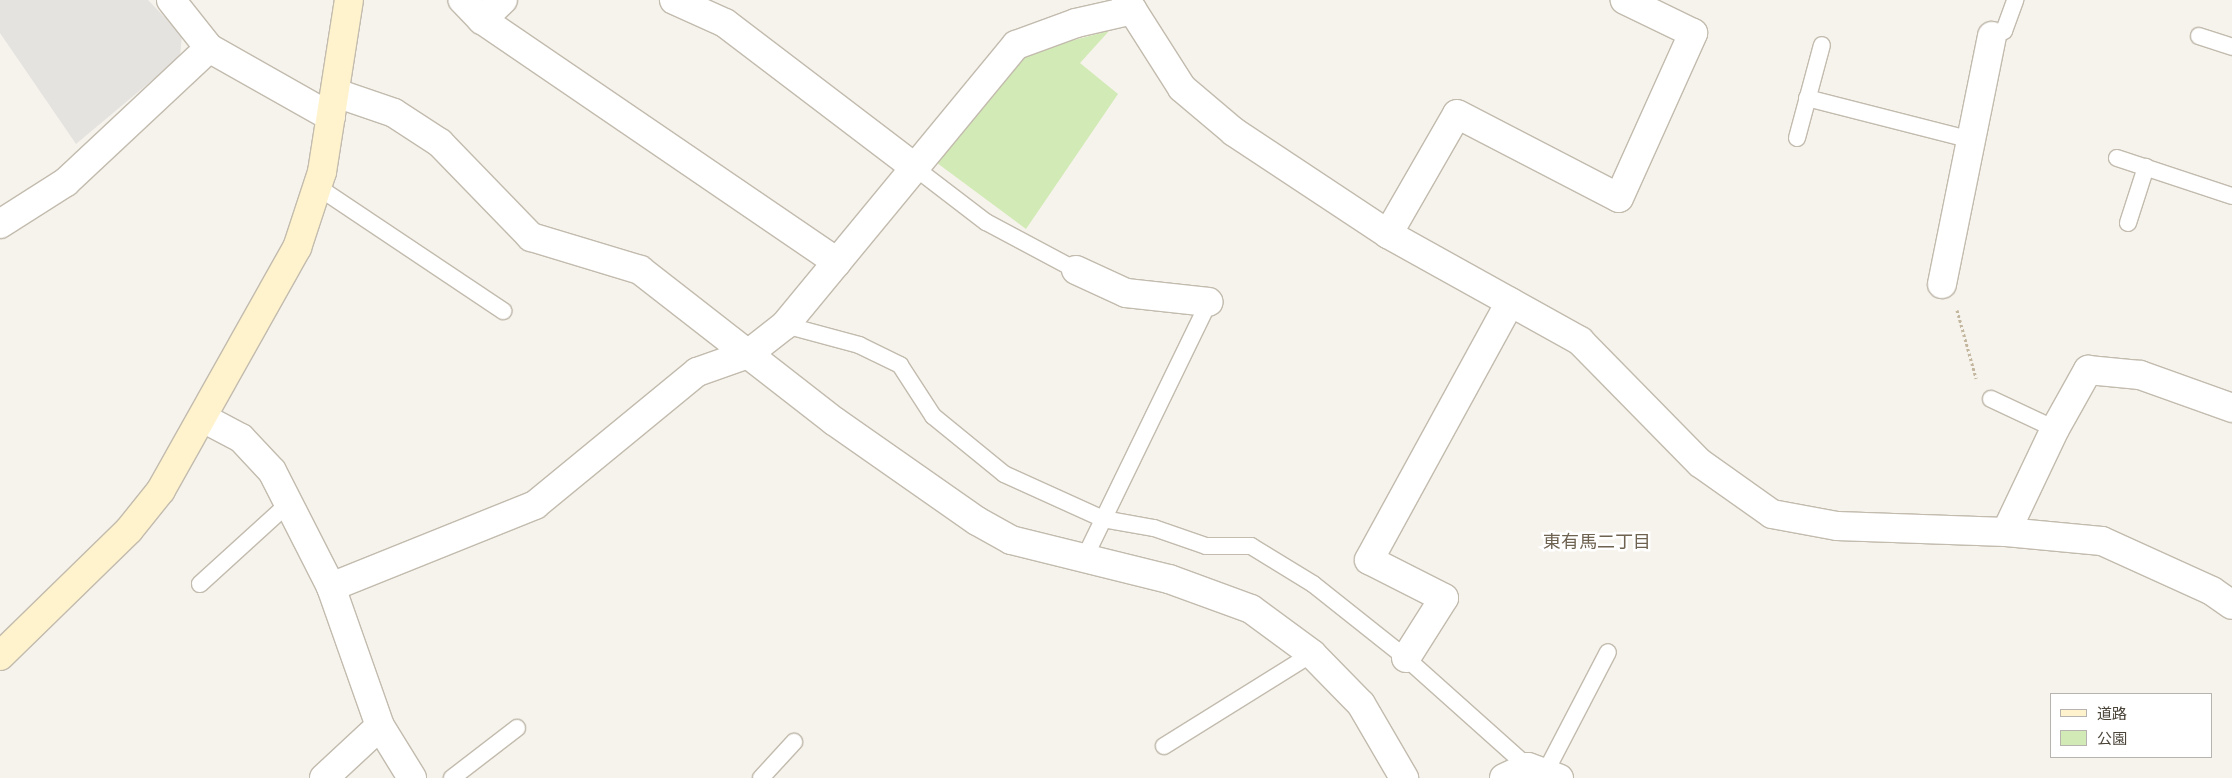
<!DOCTYPE html>
<meta charset="utf-8">
<style>
body{margin:0}
#map{position:relative;width:2232px;height:778px;overflow:hidden;background:#f6f3ec;font-family:"DM Sans","Noto Sans JP",sans-serif}
div>[style]{position:absolute}
[style*='--x']{left:calc(var(--x)*1px);top:calc(var(--y)*1px);width:calc(var(--w)*1px);rotate:calc(var(--a)*1deg)}
.green>*{inset:0;background:#d2eab5}
.parking>*{inset:0;background:#e5e3e0}
.path>*{height:3px;margin-top:-1.5px;transform-origin:0;background:repeating-linear-gradient(90deg,#c4b79f 0 2.5px,transparent 0 5px)}
.roads{filter:drop-shadow(1px 0 #c2bbae) drop-shadow(-1px 0 #c2bbae) drop-shadow(0 1px #c2bbae) drop-shadow(0 -1px #c2bbae)}
.lane>*{height:16px;margin:-8px;padding:0 8px;transform-origin:8px;border-radius:8px;background:#fff}
.street>*{height:28px;margin:-14px;padding:0 14px;transform-origin:14px;border-radius:14px;background:#fff}
.secondary>*{height:28px;margin:-14px;padding:0 14px;transform-origin:14px;border-radius:14px;background:#fff3cd}
span{translate:-50% -50%;white-space:nowrap;text-align:center;line-height:1.15;-webkit-text-stroke:5px #fff;paint-order:stroke}
.neighbourhood-label{font-size:18px;color:#6e6250}
.legend{position:absolute;left:2050px;top:693px;width:162px;height:65px;box-sizing:border-box;background:#fff;border:1px solid #b7b4b0;margin:0;padding:6px 9px;list-style:none;font-size:15px;color:#4b4439}
.legend li{display:flex;align-items:center;gap:10px;height:25px}
.legend b{width:25px;border:1px solid #b7b4b0}
</style>
<div id="map">
<div class="green">
<i style="clip-path:polygon(1109px 31px,1080px 63px,1118px 94px,1026px 229px,933px 160px,1024px 53px)"></i>
</div>
<div class="parking">
<i style="clip-path:polygon(0 0,148px 0,182px 35px,180px 57px,76px 144px,0 33px)"></i>
</div>
<div class="path">
<i style="--x:1957;--y:310;--w:71;--a:74.4"></i>
</div>
<div class="roads">
<div class="lane">
<i style="--x:1992;--y:36;--w:13;--a:-23"></i>
<i style="--x:2004;--y:31;--w:33;--a:-70"></i>
<i style="--x:2199;--y:36;--w:35;--a:18"></i>
<i style="--x:1807;--y:98;--w:170;--a:14.3"></i>
<i style="--x:1797;--y:138;--w:96;--a:-75"></i>
<i style="--x:2117;--y:158;--w:121;--a:18.3"></i>
<i style="--x:914;--y:167;--w:91;--a:37.4"></i>
<i style="--x:986;--y:222;--w:102;--a:28.1"></i>
<i style="--x:318;--y:187;--w:223;--a:33.8"></i>
<i style="--x:2128;--y:223;--w:59;--a:-72.2"></i>
<i style="--x:785;--y:325;--w:77;--a:15.1"></i>
<i style="--x:859;--y:345;--w:46;--a:26"></i>
<i style="--x:900;--y:365;--w:61;--a:57.1"></i>
<i style="--x:933;--y:416;--w:92;--a:39.2"></i>
<i style="--x:1004;--y:474;--w:109;--a:24.4"></i>
<i style="--x:1103;--y:519;--w:52;--a:10"></i>
<i style="--x:1154;--y:528;--w:55;--a:19.1"></i>
<i style="--x:1206;--y:546;--w:45;--a:0"></i>
<i style="--x:1251;--y:546;--w:73;--a:31.5"></i>
<i style="--x:1313;--y:584;--w:119;--a:38.5"></i>
<i style="--x:1406;--y:658;--w:164;--a:41.8"></i>
<i style="--x:1991;--y:399;--w:71;--a:25.1"></i>
<i style="--x:1084;--y:559;--w:286;--a:-64.1"></i>
<i style="--x:200;--y:584;--w:122;--a:-42.3"></i>
<i style="--x:1164;--y:746;--w:174;--a:-31.9"></i>
<i style="--x:1545;--y:773;--w:136;--a:-62.5"></i>
<i style="--x:452;--y:778;--w:82;--a:-37.6"></i>
<i style="--x:761;--y:778;--w:49;--a:-47.5"></i>
</div>
<div class="street">
<i style="--x:171;--y:0;--w:61;--a:51.6"></i>
<i style="--x:209;--y:48;--w:140;--a:29.5"></i>
<i style="--x:674;--y:0;--w:56;--a:24.3"></i>
<i style="--x:725;--y:23;--w:238;--a:37.3"></i>
<i style="--x:1126;--y:0;--w:104;--a:57.5"></i>
<i style="--x:1182;--y:88;--w:68;--a:40.2"></i>
<i style="--x:1234;--y:132;--w:185;--a:33.5"></i>
<i style="--x:1388;--y:234;--w:220;--a:29.1"></i>
<i style="--x:1580;--y:341;--w:171;--a:45.5"></i>
<i style="--x:1700;--y:463;--w:88;--a:35.3"></i>
<i style="--x:1772;--y:514;--w:66;--a:10.5"></i>
<i style="--x:1837;--y:526;--w:169;--a:2"></i>
<i style="--x:2006;--y:532;--w:96;--a:5.4"></i>
<i style="--x:2102;--y:541;--w:121;--a:24.4"></i>
<i style="--x:2212;--y:591;--w:24;--a:35"></i>
<i style="--x:482;--y:20;--w:29;--a:-44"></i>
<i style="--x:336;--y:93;--w:61;--a:19"></i>
<i style="--x:394;--y:113;--w:55;--a:33.1"></i>
<i style="--x:440;--y:143;--w:131;--a:45.9"></i>
<i style="--x:531;--y:237;--w:114;--a:16.8"></i>
<i style="--x:640;--y:270;--w:246;--a:37.9"></i>
<i style="--x:834;--y:421;--w:174;--a:35"></i>
<i style="--x:977;--y:521;--w:39;--a:29"></i>
<i style="--x:1011;--y:540;--w:163;--a:13.9"></i>
<i style="--x:1169;--y:579;--w:87;--a:20.1"></i>
<i style="--x:1251;--y:609;--w:76;--a:36.4"></i>
<i style="--x:1312;--y:654;--w:70;--a:45.6"></i>
<i style="--x:1361;--y:704;--w:86;--a:59.8"></i>
<i style="--x:0;--y:224;--w:78;--a:-32.5"></i>
<i style="--x:66;--y:182;--w:196;--a:-43.1"></i>
<i style="--x:1388;--y:234;--w:138;--a:-60.1"></i>
<i style="--x:1457;--y:114;--w:182;--a:27.4"></i>
<i style="--x:1619;--y:198;--w:181;--a:-65.8"></i>
<i style="--x:1693;--y:33;--w:76;--a:-154.1"></i>
<i style="--x:837;--y:262;--w:281;--a:-50.5"></i>
<i style="--x:1016;--y:45;--w:64;--a:-20.1"></i>
<i style="--x:1076;--y:23;--w:58;--a:-12.8"></i>
<i style="--x:1076;--y:270;--w:55;--a:24.7"></i>
<i style="--x:1126;--y:293;--w:83;--a:6.2"></i>
<i style="--x:1942;--y:284;--w:253;--a:-78.6"></i>
<i style="--x:203;--y:418;--w:43;--a:27.8"></i>
<i style="--x:241;--y:438;--w:45;--a:46.8"></i>
<i style="--x:272;--y:471;--w:130;--a:63"></i>
<i style="--x:331;--y:587;--w:147;--a:70.6"></i>
<i style="--x:380;--y:726;--w:61;--a:58.4"></i>
<i style="--x:2006;--y:532;--w:114;--a:-64.6"></i>
<i style="--x:2055;--y:429;--w:68;--a:-60.8"></i>
<i style="--x:2088;--y:370;--w:52;--a:5.5"></i>
<i style="--x:2140;--y:375;--w:98;--a:19.7"></i>
<i style="--x:331;--y:587;--w:220;--a:-21.9"></i>
<i style="--x:535;--y:505;--w:210;--a:-39.4"></i>
<i style="--x:697;--y:372;--w:54;--a:-19.4"></i>
<i style="--x:748;--y:354;--w:47;--a:-38.1"></i>
<i style="--x:785;--y:325;--w:82;--a:-50.5"></i>
<i style="--x:837;--y:262;--w:430;--a:-145.7"></i>
<i style="--x:482;--y:20;--w:28;--a:-134"></i>
<i style="--x:1406;--y:658;--w:71;--a:-57.7"></i>
<i style="--x:1444;--y:598;--w:84;--a:-153.1"></i>
<i style="--x:1369;--y:560;--w:294;--a:-61.3"></i>
<i style="--x:324;--y:778;--w:76;--a:-42.9"></i>
<i style="--x:1504;--y:778;--w:26;--a:-25"></i>
<i style="--x:1528;--y:767;--w:33;--a:20"></i>
</div>
<div class="secondary">
<i style="--x:0;--y:656;--w:180;--a:-44.3"></i>
<i style="--x:129;--y:530;--w:51;--a:-51.3"></i>
<i style="--x:161;--y:490;--w:278;--a:-60.7"></i>
<i style="--x:297;--y:248;--w:80;--a:-71.8"></i>
<i style="--x:322;--y:172;--w:174;--a:-81.1"></i>
</div>
</div>
<div class="neighbourhood-label">
<span style="left:1597px;top:542px">東有馬二丁目</span>
</div>
<ul class="legend">
<li><b style="height:6px;background:#fff3cd"></b>道路</li>
<li><b style="height:14px;background:#d2eab5"></b>公園</li>
</ul>
</div>
